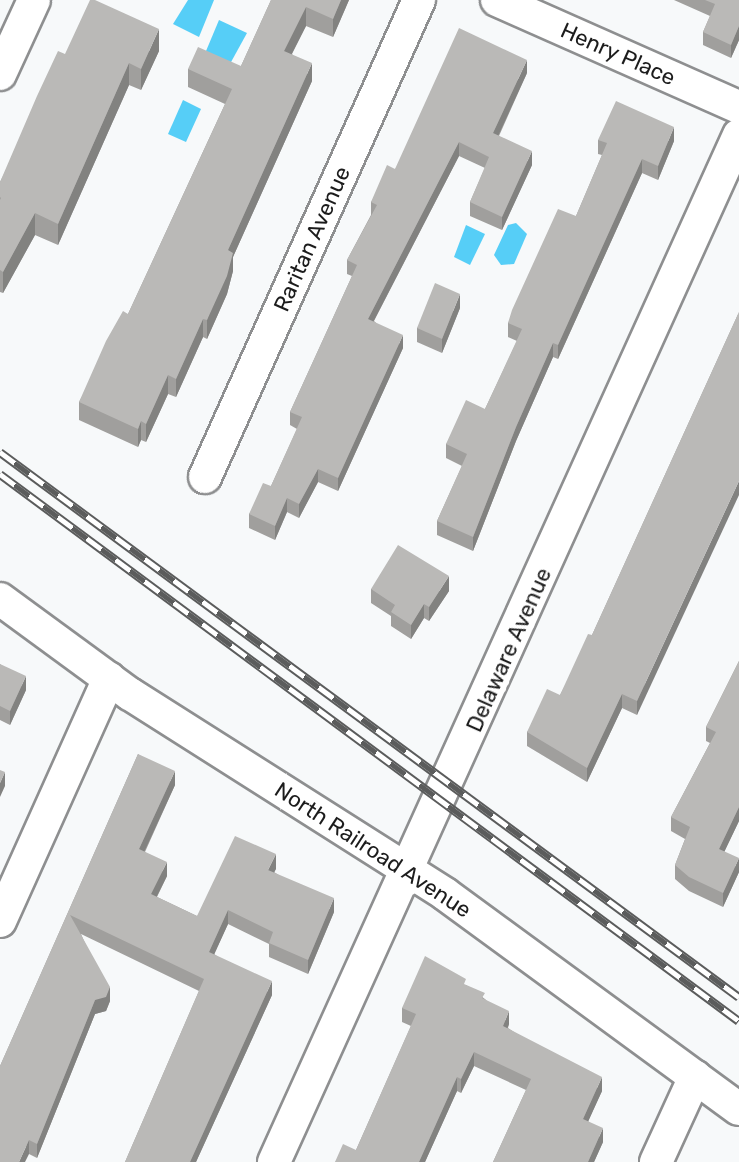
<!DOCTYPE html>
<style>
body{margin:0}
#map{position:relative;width:739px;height:1162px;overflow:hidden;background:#f7f9fa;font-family:Rubik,sans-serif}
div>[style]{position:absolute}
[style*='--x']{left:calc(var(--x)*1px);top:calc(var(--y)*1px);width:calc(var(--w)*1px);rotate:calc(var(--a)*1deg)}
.water>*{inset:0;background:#56cef7}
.roads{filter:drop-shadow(2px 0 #8e8f90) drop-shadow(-2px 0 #8e8f90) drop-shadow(0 2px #8e8f90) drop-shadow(0 -2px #8e8f90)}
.street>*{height:32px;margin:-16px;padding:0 16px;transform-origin:16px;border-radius:16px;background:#fff}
.rail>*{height:9px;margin-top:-4.5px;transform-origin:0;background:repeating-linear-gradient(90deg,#fff 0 18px,#5b5c5c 0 36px);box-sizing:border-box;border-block:2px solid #5b5c5c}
.wall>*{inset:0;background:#a09f9d}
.shaded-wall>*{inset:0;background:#828280}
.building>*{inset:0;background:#bab9b7}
span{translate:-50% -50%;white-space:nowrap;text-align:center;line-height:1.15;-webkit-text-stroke:8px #fff;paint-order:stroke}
.street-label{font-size:22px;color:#1c1c1c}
</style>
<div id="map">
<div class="water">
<i style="clip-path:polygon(188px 0,214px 0,199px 37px,173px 24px)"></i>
<i style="clip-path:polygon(219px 20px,247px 33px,225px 73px,201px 63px)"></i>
<i style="clip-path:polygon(183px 100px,201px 109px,186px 142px,168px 134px)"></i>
<i style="clip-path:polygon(516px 223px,527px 234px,514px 264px,501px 265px,494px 255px,508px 225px)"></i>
<i style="clip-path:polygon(466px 225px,485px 234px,470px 265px,454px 257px)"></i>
</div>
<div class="roads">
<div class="street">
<i style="--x:497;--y:0;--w:265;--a:23.9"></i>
<i style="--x:0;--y:74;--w:81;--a:-65.3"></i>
<i style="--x:205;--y:477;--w:523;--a:-65.84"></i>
<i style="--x:0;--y:599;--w:161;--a:36.2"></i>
<i style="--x:130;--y:694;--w:373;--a:32.4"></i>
<i style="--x:445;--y:894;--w:364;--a:36.2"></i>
<i style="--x:0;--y:921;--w:266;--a:-65.8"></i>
<i style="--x:274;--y:1162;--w:1127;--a:-65.64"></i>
<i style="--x:656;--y:1162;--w:94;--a:-65.4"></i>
</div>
</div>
<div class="rail">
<i style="--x:0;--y:452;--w:918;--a:36.41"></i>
<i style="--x:0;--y:474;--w:919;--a:36.51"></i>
</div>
<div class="wall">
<i style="clip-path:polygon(271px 0,349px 0,333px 37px,306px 26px,292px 54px,312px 81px,233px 257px,233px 271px,227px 294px,207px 339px,203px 337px,176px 397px,168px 394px,146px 442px,141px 440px,138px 447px,79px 420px,79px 402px,128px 314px,225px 104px,188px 87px,188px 69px,241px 66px)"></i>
<i style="clip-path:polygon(674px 0,739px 0,739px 40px,731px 58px,703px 45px,703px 32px,710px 16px)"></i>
<i style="clip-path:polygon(159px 51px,141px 90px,129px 85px,58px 245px,35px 235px,3px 293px,0 292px,0 182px,65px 54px)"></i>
<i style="clip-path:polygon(527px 73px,499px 136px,532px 165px,502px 230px,470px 216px,470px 202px,485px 168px,459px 156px,374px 321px,403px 348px,338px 491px,318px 482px,299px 518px,287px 512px,275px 540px,249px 528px,249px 514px,271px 486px,297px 429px,290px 425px,290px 412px,352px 276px,347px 274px,347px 260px,371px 215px,371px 202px,395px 169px)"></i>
<i style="clip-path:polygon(598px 140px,674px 141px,658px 180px,642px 173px,558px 359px,553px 357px,516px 441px,473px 551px,437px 535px,437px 521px,462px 466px,446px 458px,446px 444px,485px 409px,517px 341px,508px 337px,508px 323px,576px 216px,602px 155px,598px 154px)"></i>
<i style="clip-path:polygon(460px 308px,442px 353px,417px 342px,417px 328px)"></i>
<i style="clip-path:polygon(739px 312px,637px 715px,622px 708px,587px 782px,527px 746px,527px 732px,560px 695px,592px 635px)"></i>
<i style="clip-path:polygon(371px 589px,449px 591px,429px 621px,424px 618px,411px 639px,391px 626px,391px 616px,371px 603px)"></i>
<i style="clip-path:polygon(739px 661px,739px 821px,724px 852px,739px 872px,723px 907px,689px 891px,675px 879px,675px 865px,685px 839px,671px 831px,671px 817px,710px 743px,706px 741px,706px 727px)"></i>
<i style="clip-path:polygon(0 664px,26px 690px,10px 725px,0 720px)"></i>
<i style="clip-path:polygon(138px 754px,175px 785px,145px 852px,167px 876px,157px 897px,197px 916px,276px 869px,274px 872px,334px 912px,308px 974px,269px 957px,269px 944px,228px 924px,214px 954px,272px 995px,196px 1162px,125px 1162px,199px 991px,81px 934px,110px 1001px,106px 1011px,95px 1014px,37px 1158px,29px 1154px,0 1066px)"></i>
<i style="clip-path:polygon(466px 985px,485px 999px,509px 1024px,508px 1028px,602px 1091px,588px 1121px,603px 1142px,594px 1162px,493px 1162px,526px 1090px,474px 1066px,461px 1093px,457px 1091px,425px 1162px,335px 1162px,356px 1150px,411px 1026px,402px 1022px,402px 1008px)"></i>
</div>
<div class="shaded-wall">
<i style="clip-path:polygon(341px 0,349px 0,333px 37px,333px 19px)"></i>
<i style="clip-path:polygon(306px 7px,306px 26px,284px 69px,284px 51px)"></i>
<i style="clip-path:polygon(739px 26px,739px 40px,731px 58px,731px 45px)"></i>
<i style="clip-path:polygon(159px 29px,159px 51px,141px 90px,141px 69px)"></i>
<i style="clip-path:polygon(527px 60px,527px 73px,493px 147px,493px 133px)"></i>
<i style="clip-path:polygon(129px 63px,129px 85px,58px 245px,58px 224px)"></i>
<i style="clip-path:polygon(312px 63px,312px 81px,233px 257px,233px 271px,227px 294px,207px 339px,207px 320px,228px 250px)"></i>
<i style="clip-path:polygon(674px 127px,674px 141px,658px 180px,658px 166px)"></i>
<i style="clip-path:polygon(459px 142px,459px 156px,368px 332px,368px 319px)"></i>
<i style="clip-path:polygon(532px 151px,532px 165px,502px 230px,502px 217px)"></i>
<i style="clip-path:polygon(642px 159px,642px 173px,558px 359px,558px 345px)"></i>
<i style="clip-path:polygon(35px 213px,35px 235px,3px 293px,3px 272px)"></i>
<i style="clip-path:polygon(460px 294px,460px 308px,442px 353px,442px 339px)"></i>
<i style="clip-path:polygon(203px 319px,203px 337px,176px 397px,176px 379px)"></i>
<i style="clip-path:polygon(403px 335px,403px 348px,338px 491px,338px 478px)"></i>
<i style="clip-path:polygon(553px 343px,553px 357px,516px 441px,473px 551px,473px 537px,516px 427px)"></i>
<i style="clip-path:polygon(168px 375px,168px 394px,146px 442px,146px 424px)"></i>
<i style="clip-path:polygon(141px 421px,141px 440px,138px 447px,138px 429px)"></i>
<i style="clip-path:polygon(318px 469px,318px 482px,299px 518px,299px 504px)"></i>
<i style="clip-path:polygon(739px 481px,739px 495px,637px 715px,637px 701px)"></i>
<i style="clip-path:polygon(287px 498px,287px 512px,275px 540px,275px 526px)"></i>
<i style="clip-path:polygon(449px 576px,449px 591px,429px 621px,429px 607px)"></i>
<i style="clip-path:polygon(424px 604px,424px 618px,411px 639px,411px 625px)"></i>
<i style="clip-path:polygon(26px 676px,26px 690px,10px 725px,10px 711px)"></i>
<i style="clip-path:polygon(622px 694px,622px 708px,587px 782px,587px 768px)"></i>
<i style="clip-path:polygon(175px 771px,175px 785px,139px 863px,139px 849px)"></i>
<i style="clip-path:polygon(5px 772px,5px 786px,0 797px,0 783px)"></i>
<i style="clip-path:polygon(739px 807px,739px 821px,719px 863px,719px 849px)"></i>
<i style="clip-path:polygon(276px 854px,276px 869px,268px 884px,268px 870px)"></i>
<i style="clip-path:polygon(739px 858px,739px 872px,723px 907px,723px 893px)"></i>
<i style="clip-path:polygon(167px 862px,167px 876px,151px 908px,151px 894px)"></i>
<i style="clip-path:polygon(334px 898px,334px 912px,308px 974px,308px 960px)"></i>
<i style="clip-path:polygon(228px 910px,228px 924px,209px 966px,209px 952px)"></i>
<i style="clip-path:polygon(272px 981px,272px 995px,196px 1162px,190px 1162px)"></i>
<i style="clip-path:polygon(110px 987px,110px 1001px,106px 1011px,95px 1014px,37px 1158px,37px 1144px,95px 1000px)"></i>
<i style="clip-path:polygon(509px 1011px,509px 1024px,503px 1039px,503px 1026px)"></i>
<i style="clip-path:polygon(474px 1052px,474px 1066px,461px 1093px,461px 1079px)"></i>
<i style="clip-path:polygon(457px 1077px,457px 1091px,425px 1162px,419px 1162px)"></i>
<i style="clip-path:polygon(602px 1077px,602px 1091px,583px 1133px,583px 1119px)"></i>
<i style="clip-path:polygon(603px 1128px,603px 1142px,594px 1162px,588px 1162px)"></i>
<i style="clip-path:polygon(29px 1140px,29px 1154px,25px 1162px,19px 1162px)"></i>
</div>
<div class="building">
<i style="clip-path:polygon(90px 0,95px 0,159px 29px,141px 69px,129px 63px,58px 224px,35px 213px,3px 272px,0 270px,0 200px,1px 198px,0 197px,0 182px,37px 96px,58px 51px,65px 54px)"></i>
<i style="clip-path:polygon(271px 0,341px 0,333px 19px,306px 7px,284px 51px,312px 63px,228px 250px,233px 253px,227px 276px,207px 320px,203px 319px,176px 379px,168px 375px,146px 424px,141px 421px,138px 429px,79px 402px,106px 341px,123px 311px,128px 314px,232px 89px,188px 69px,198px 47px,241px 66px)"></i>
<i style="clip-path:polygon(705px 0,739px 0,739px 26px,731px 45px,703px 32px,715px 4px)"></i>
<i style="clip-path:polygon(459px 28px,527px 60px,493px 133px,532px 151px,502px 217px,470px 202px,489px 157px,459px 142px,368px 319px,403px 335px,338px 478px,318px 469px,299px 504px,287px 498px,275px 526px,249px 514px,263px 483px,271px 486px,302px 417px,290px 412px,357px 265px,347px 260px,377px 205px,371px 202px,387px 165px,395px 169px)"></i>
<i style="clip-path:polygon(616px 101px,674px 127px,658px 166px,642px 159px,558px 345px,553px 343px,516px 427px,473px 537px,437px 521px,467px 454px,446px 444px,466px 400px,485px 409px,522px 329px,508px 323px,512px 310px,558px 209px,576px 216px,607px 143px,598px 140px)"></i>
<i style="clip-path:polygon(435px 283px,460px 294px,442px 339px,417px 328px)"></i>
<i style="clip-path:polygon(739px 312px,739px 481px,637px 701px,622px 694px,587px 768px,527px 732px,547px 689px,560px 695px,588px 634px,592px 635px)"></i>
<i style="clip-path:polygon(398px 545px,449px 576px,429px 607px,424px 604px,411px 625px,391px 612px,395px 605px,371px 589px)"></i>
<i style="clip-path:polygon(739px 661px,739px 807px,719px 849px,739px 858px,723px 893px,689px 877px,675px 865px,690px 827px,671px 817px,716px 732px,706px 727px)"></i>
<i style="clip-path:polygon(0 664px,26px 676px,10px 711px,0 706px)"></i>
<i style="clip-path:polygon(138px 754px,175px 771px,139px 849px,167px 862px,151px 894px,197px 916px,235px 836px,276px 854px,268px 870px,334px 898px,308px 960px,269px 943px,273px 932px,228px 910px,209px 952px,272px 981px,190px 1162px,125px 1162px,204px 979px,70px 915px,110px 987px,106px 997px,95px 1000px,37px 1144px,29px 1140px,19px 1162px,0 1162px,0 1066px)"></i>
<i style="clip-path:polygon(0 770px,5px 772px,0 783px)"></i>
<i style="clip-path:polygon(425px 956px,466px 979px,464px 984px,485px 993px,482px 998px,509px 1011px,503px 1026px,602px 1077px,583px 1119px,603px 1128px,588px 1162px,493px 1162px,531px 1079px,474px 1052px,461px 1079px,457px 1077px,419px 1162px,335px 1162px,343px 1144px,356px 1150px,416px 1014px,402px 1008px)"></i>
</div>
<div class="street-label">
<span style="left:618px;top:54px;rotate:24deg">Henry Place</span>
<span style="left:312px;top:239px;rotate:-66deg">Raritan Avenue</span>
<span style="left:509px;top:650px;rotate:-66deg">Delaware Avenue</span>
<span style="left:373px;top:850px;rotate:33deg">North Railroad Avenue</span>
</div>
</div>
